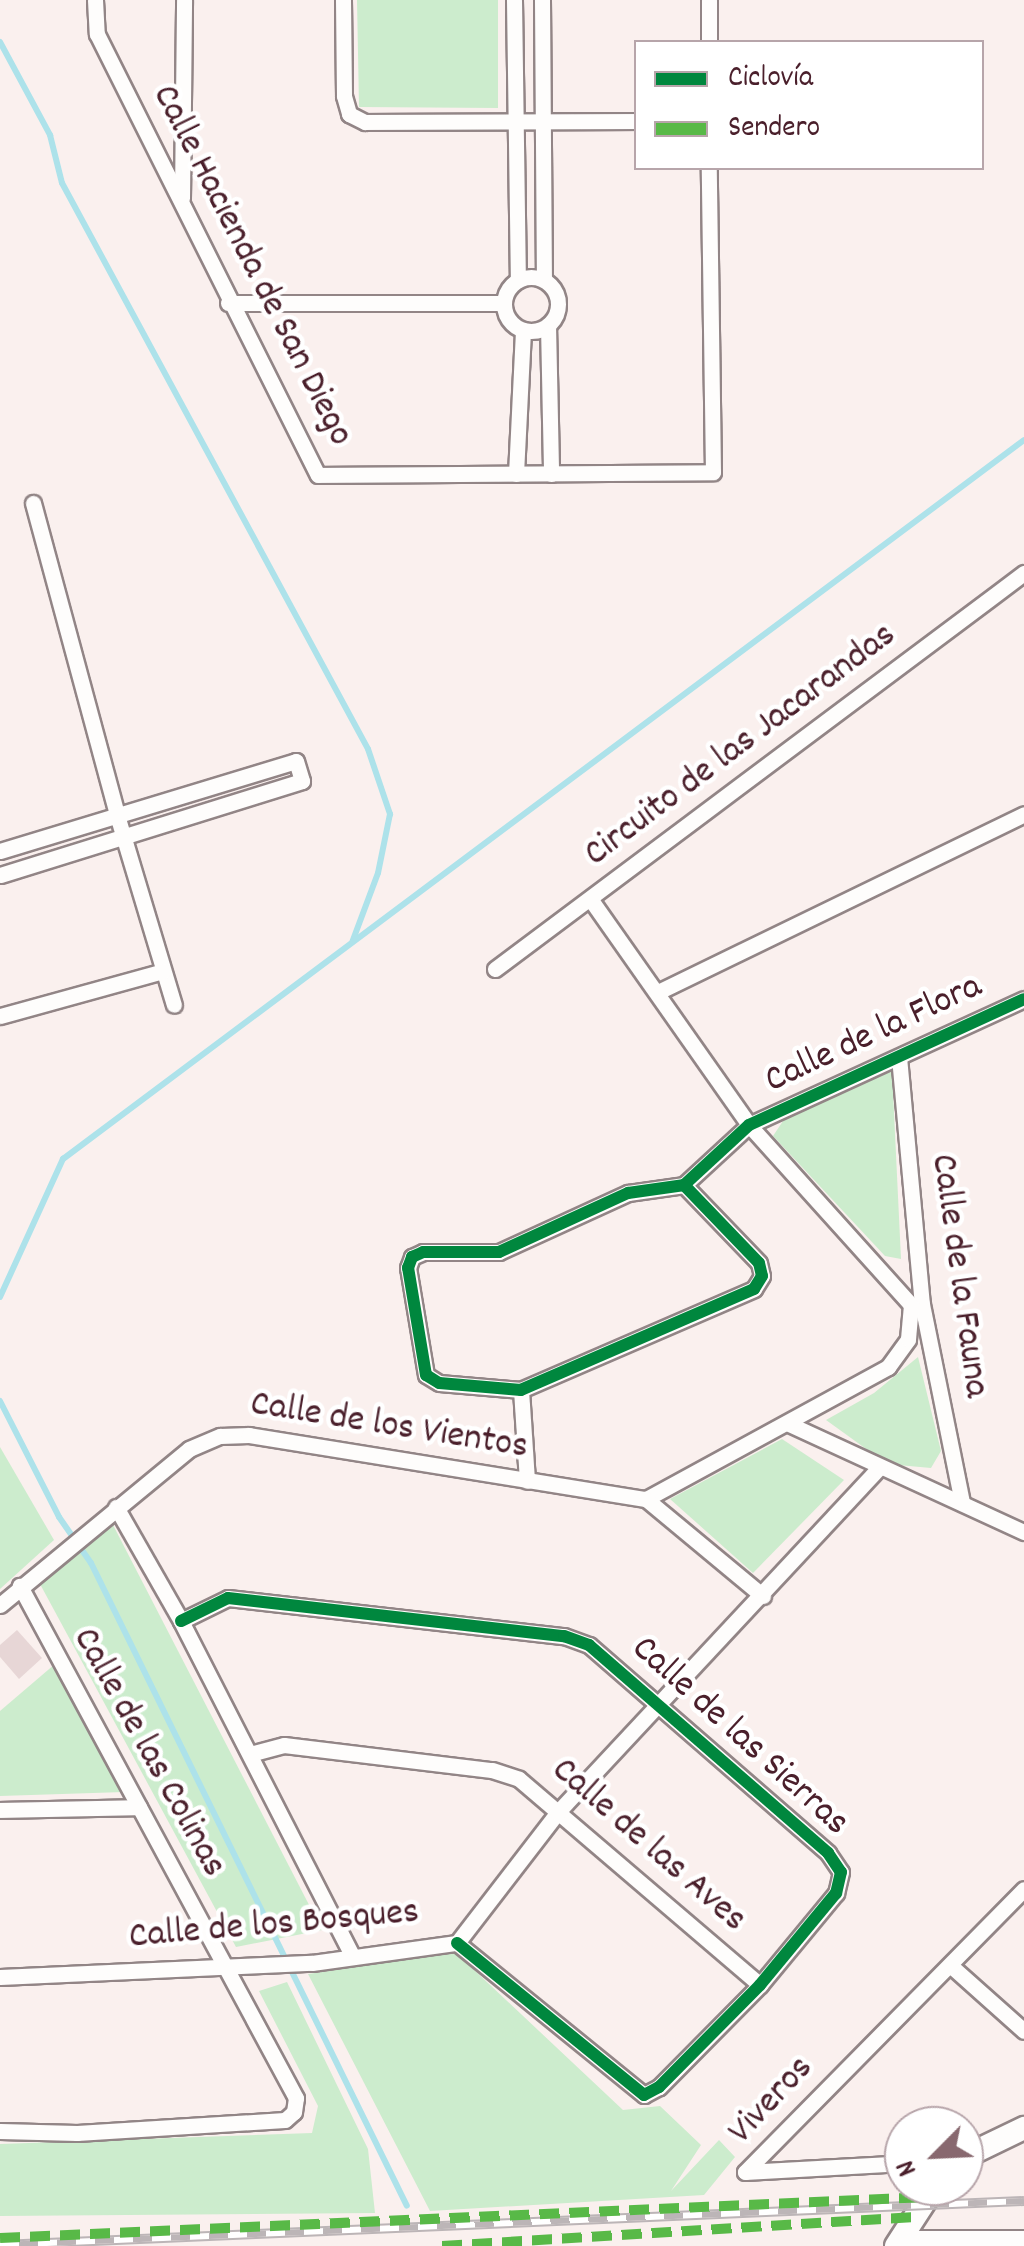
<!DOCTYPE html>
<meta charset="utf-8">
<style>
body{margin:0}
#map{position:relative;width:1024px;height:2246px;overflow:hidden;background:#faf0ee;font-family:Dekko,sans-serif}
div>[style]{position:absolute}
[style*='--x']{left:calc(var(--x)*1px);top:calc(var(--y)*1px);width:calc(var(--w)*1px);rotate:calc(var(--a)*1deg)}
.green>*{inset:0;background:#cceccd}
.stream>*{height:6px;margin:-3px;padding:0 3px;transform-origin:3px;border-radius:3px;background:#ade2ea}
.building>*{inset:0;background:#e7d6d6}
.roads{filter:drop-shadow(2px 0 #928586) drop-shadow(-2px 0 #928586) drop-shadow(0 2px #928586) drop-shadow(0 -2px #928586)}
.street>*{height:15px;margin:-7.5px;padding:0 7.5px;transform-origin:7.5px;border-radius:7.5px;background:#fefdfc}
.street>.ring{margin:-7.5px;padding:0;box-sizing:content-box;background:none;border:15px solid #fefdfc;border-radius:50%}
.secondary>*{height:22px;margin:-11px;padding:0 11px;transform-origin:11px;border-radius:11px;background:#fefdfc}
.rail>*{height:10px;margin-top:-5px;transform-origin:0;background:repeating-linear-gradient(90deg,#fff 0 19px,#bcb5b7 0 38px);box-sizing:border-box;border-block:2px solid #bcb5b7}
.quiet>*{height:10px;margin-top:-5px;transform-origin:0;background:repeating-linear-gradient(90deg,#58b947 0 20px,transparent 0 30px)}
.cycleway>*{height:12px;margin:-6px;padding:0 6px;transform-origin:6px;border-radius:6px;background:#00873e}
span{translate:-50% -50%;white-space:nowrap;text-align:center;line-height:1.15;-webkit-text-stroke:9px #fff;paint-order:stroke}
.street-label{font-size:38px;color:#4a1f2b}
.legend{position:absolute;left:634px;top:40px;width:350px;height:130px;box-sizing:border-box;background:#fff;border:2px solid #b7a5aa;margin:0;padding:12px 18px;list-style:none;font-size:30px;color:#4a1f2b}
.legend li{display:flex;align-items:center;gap:20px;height:50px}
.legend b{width:50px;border:2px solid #b7a5aa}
.north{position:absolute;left:884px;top:2106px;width:100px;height:100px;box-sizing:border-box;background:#fff;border:2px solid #b7a5aa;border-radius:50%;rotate:246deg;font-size:28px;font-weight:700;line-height:40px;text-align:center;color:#4a1f2b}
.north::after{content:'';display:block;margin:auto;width:35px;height:45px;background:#88686f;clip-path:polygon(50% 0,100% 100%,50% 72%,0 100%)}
</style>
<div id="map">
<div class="green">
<i style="clip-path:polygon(357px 0,498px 0,498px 108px,359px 107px)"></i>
<i style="clip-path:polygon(892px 1071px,901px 1259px,885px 1256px,773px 1136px,787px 1115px)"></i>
<i style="clip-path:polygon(918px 1357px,941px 1451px,931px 1468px,887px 1464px,826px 1420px,874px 1393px)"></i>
<i style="clip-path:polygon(782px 1439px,844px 1480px,753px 1573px,670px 1499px)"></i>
<i style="clip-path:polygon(0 1447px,54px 1540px,0 1589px)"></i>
<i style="clip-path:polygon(112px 1523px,322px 1930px,236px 1947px,40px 1584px)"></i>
<i style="clip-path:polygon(55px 1664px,124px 1792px,0 1796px,0 1711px)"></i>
<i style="clip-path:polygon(455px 1952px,623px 2110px,660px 2106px,701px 2145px,671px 2191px,719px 2140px,735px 2157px,704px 2195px,430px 2211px,308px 1974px)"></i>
<i style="clip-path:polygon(287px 1982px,368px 2149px,375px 2213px,0 2216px,0 2144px,312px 2133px,318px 2106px,259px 1991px)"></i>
</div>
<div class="stream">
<i style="--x:0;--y:42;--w:106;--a:61.7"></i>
<i style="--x:50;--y:135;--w:49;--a:76"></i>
<i style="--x:62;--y:183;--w:643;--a:61.6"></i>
<i style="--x:368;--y:749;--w:69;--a:71.3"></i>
<i style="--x:390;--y:814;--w:60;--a:101.5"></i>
<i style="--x:378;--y:873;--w:72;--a:110.5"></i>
<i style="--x:0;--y:1297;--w:152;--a:-65.5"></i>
<i style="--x:63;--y:1159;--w:1200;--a:-36.8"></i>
<i style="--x:0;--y:1401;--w:130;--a:63"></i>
<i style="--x:59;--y:1517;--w:56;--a:55.2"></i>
<i style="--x:91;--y:1563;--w:716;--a:63.83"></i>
</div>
<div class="building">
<i style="clip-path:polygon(17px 1630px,42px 1658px,19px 1679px,0 1657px,0 1645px)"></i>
</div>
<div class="roads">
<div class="street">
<i style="--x:95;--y:0;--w:34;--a:87"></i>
<i style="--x:97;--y:34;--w:493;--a:63.4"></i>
<i style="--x:318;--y:475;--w:395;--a:-0.4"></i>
<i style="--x:713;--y:472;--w:304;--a:-90.8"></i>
<i style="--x:343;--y:0;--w:96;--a:89.4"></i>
<i style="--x:344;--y:96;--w:19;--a:74"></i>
<i style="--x:349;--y:114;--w:18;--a:27"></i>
<i style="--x:365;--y:122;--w:271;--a:-0.2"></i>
<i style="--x:514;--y:0;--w:280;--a:89.2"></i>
<i style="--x:542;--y:0;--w:280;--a:89.6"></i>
<i style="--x:709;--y:42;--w:42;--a:-90"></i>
<i style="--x:182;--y:198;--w:198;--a:-89.4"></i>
<i class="ring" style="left:504px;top:277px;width:39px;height:39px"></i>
<i style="--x:228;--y:303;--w:276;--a:0"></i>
<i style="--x:548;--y:325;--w:149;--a:88.8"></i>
<i style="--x:516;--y:474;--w:144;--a:-87.2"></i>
<i style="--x:33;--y:503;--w:323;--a:74.9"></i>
<i style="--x:117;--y:815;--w:198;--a:73.3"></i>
<i style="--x:0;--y:851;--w:309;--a:-16.9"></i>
<i style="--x:296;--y:761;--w:21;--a:73"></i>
<i style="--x:302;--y:781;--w:316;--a:162.7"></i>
<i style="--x:591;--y:900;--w:275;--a:54.9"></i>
<i style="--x:749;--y:1125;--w:242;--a:48"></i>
<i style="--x:495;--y:969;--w:661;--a:-36.82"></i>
<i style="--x:658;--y:992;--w:407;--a:-25.9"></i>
<i style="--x:0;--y:1016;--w:169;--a:-15.4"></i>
<i style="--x:899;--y:1057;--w:248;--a:84.7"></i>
<i style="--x:922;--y:1304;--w:203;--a:78.6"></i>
<i style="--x:684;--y:1185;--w:108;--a:46.1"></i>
<i style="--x:759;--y:1263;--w:13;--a:77"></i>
<i style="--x:762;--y:1276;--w:15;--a:122"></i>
<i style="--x:754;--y:1289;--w:254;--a:156.6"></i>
<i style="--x:521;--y:1390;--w:82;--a:-175.1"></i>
<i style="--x:439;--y:1383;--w:15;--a:-148"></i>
<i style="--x:426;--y:1375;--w:109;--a:-99.5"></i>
<i style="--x:408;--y:1268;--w:12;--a:-70"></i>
<i style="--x:412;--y:1257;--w:12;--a:-24"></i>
<i style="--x:423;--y:1252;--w:76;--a:0"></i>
<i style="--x:499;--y:1252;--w:142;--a:-24.6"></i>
<i style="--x:628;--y:1193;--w:57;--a:-8.1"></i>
<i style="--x:684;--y:1185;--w:88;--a:-42.7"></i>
<i style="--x:749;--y:1125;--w:302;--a:-24.6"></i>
<i style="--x:521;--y:1390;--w:91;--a:86.2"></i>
<i style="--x:789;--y:1424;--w:259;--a:24.7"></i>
<i style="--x:646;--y:1499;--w:276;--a:-28.6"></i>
<i style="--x:888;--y:1367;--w:34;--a:-54"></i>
<i style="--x:908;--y:1339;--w:34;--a:-85"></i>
<i style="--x:116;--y:1507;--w:131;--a:60.3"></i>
<i style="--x:181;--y:1621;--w:377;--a:62.9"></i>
<i style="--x:0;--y:1605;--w:245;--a:-39.5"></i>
<i style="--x:189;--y:1449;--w:34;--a:-23"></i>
<i style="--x:220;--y:1436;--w:29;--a:-2"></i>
<i style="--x:249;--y:1435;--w:402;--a:9.2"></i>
<i style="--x:646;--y:1499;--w:152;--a:39.7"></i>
<i style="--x:181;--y:1621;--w:52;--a:-26.1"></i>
<i style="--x:228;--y:1598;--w:338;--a:6.5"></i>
<i style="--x:564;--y:1636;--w:27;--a:20"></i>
<i style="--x:589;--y:1645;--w:317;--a:41"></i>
<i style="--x:828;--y:1853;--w:23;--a:56"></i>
<i style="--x:841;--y:1872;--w:22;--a:103"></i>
<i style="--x:836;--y:1893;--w:119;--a:129.6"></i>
<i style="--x:760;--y:1985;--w:144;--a:134.7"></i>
<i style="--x:659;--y:2087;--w:17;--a:152"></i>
<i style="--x:644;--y:2095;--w:241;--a:-140.9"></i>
<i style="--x:250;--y:1754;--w:35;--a:-15"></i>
<i style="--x:284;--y:1745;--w:209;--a:6.9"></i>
<i style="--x:492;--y:1770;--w:28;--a:18"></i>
<i style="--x:519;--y:1779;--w:317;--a:40.5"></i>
<i style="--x:0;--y:1810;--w:139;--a:-1.2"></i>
<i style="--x:950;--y:1965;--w:99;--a:41.7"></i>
<i style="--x:0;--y:1977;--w:312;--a:-2.6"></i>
<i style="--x:312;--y:1963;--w:146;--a:-7.9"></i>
<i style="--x:457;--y:1943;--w:164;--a:-52.4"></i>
<i style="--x:557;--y:1813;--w:473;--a:-47"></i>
<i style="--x:0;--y:2131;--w:77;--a:1.5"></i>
<i style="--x:77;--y:2133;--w:208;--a:-3.6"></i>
<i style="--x:285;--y:2120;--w:12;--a:-42"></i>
<i style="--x:294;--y:2112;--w:14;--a:-82"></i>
<i style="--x:296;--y:2098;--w:582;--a:-118.33"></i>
<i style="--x:745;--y:2172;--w:397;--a:-45.4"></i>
<i style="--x:745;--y:2172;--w:159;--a:-3.2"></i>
<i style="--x:902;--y:2238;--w:122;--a:0"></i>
</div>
<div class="secondary">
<i style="--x:964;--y:2157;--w:67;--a:-25.8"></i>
<i style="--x:896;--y:2246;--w:72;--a:-57"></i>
</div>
</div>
<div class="rail">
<i style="--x:0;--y:2245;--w:1025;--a:-2.46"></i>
</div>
<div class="quiet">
<i style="--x:0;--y:2238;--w:928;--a:-2.53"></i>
<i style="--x:442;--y:2246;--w:474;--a:-3.5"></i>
</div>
<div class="cycleway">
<i style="--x:684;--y:1185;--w:108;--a:46.1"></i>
<i style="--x:759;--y:1263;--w:13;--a:77"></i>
<i style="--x:762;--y:1276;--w:15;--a:122"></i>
<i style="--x:754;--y:1289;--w:254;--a:156.6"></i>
<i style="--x:521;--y:1390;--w:82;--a:-175.1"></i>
<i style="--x:439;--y:1383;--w:15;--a:-148"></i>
<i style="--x:426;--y:1375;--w:109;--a:-99.5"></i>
<i style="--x:408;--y:1268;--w:12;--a:-70"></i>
<i style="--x:412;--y:1257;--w:12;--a:-24"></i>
<i style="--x:423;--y:1252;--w:76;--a:0"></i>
<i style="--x:499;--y:1252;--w:142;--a:-24.6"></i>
<i style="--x:628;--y:1193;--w:57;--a:-8.1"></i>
<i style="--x:684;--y:1185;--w:88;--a:-42.7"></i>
<i style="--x:749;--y:1125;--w:302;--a:-24.6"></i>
<i style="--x:181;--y:1621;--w:52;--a:-26.1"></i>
<i style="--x:228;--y:1598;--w:338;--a:6.5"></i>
<i style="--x:564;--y:1636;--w:27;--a:20"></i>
<i style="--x:589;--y:1645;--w:317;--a:41"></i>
<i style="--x:828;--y:1853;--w:23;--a:56"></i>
<i style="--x:841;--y:1872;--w:22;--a:103"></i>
<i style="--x:836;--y:1893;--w:119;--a:129.6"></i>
<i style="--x:760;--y:1985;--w:144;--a:134.7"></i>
<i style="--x:659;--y:2087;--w:17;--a:152"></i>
<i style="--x:644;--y:2095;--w:241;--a:-140.9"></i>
</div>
<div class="street-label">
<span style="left:251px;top:266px;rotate:63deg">Calle Hacienda de San Diego</span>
<span style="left:741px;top:746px;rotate:-37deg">Circuito de las Jacarandas</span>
<span style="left:874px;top:1035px;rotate:-25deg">Calle de la Flora</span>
<span style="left:958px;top:1276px;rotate:82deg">Calle de la Fauna</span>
<span style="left:389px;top:1427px;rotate:9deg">Calle de los Vientos</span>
<span style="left:739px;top:1737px;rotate:42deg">Calle de las Sierras</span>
<span style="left:148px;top:1753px;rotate:61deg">Calle de las Colinas</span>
<span style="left:648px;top:1846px;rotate:41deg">Calle de las Aves</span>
<span style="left:274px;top:1926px;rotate:-5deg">Calle de los Bosques</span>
<span style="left:772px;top:2101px;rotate:-47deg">Viveros</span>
</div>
<ul class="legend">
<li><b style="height:12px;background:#00873e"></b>Ciclovía</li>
<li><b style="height:12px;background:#58b947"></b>Sendero</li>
</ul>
<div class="north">N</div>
</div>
